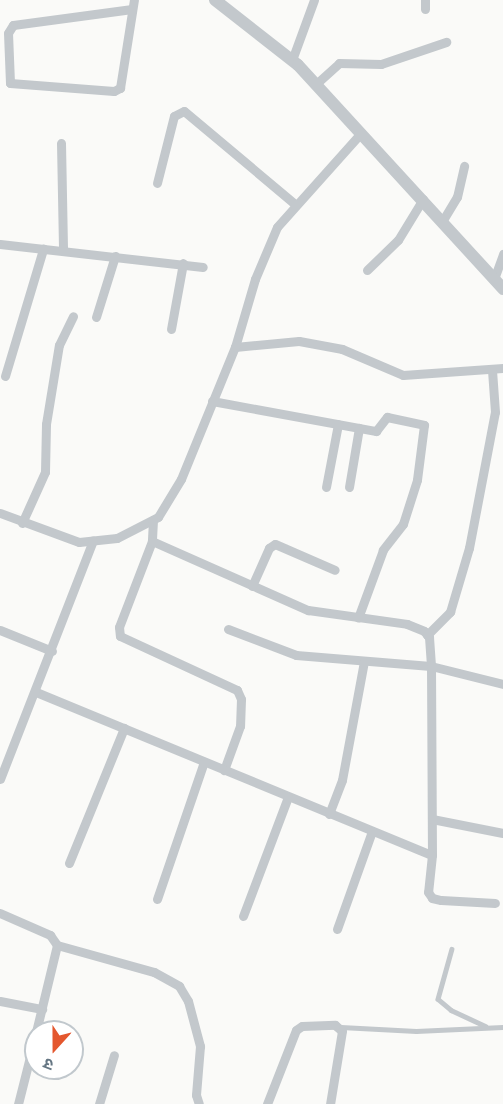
<!DOCTYPE html>
<meta charset="utf-8">
<style>
body{margin:0}
#map{position:relative;width:503px;height:1104px;overflow:hidden;background:#fafaf8;font-family:Lato,"Noto Sans Devanagari",sans-serif}
div>[style]{position:absolute}
[style*='--x']{left:calc(var(--x)*1px);top:calc(var(--y)*1px);width:calc(var(--w)*1px);rotate:calc(var(--a)*1deg)}
.service>*{height:4.5px;margin:-2.25px;padding:0 2.25px;transform-origin:2.25px;border-radius:2.25px;background:#c3c8cc}
.minor>*{height:9px;margin:-4.5px;padding:0 4.5px;transform-origin:4.5px;border-radius:4.5px;background:#c3c8cc}
.tertiary>*{height:12px;margin:-6px;padding:0 6px;transform-origin:6px;border-radius:6px;background:#c3c8cc}
span{translate:-50% -50%;white-space:nowrap;text-align:center;line-height:1.15;-webkit-text-stroke:6px #fff;paint-order:stroke}
.north{position:absolute;left:24px;top:1020px;width:60px;height:60px;box-sizing:border-box;background:#fff;border:2px solid #c1c8cd;border-radius:50%;rotate:201deg;font-size:16px;font-weight:700;line-height:24px;text-align:center;color:#657683}
.north::after{content:'';display:block;margin:auto;width:21px;height:27px;background:#e4572e;clip-path:polygon(50% 0,100% 100%,50% 72%,0 100%)}
</style>
<div id="map">
<div class="service">
<i style="--x:452;--y:949;--w:52;--a:105.6"></i>
<i style="--x:438;--y:999;--w:17;--a:40"></i>
<i style="--x:451;--y:1010;--w:38;--a:25"></i>
<i style="--x:341;--y:1027;--w:75;--a:3.1"></i>
<i style="--x:416;--y:1031;--w:87;--a:-2.6"></i>
</div>
<div class="minor">
<i style="--x:425;--y:0;--w:9;--a:90"></i>
<i style="--x:132;--y:9;--w:120;--a:172.3"></i>
<i style="--x:13;--y:25;--w:9;--a:122"></i>
<i style="--x:8;--y:33;--w:50;--a:87.7"></i>
<i style="--x:10;--y:83;--w:104;--a:4.4"></i>
<i style="--x:114;--y:91;--w:7;--a:-27"></i>
<i style="--x:120;--y:88;--w:89;--a:-81"></i>
<i style="--x:292;--y:60;--w:64;--a:-69.9"></i>
<i style="--x:316;--y:84;--w:31;--a:-42"></i>
<i style="--x:339;--y:63;--w:42;--a:1.4"></i>
<i style="--x:381;--y:64;--w:69;--a:-18.7"></i>
<i style="--x:61;--y:143;--w:108;--a:88.9"></i>
<i style="--x:157;--y:183;--w:69;--a:-75.8"></i>
<i style="--x:174;--y:116;--w:11;--a:-27"></i>
<i style="--x:184;--y:111;--w:145;--a:40"></i>
<i style="--x:443;--y:220;--w:27;--a:-59"></i>
<i style="--x:457;--y:197;--w:32;--a:-77"></i>
<i style="--x:0;--y:244;--w:204;--a:6.5"></i>
<i style="--x:367;--y:270;--w:43;--a:-44.1"></i>
<i style="--x:398;--y:240;--w:48;--a:-58.6"></i>
<i style="--x:494;--y:279;--w:27;--a:-70"></i>
<i style="--x:96;--y:317;--w:64;--a:-72.7"></i>
<i style="--x:171;--y:329;--w:67;--a:-79.7"></i>
<i style="--x:235;--y:347;--w:64;--a:-5.4"></i>
<i style="--x:299;--y:341;--w:44;--a:10.5"></i>
<i style="--x:342;--y:349;--w:66;--a:23.1"></i>
<i style="--x:403;--y:375;--w:100;--a:-4"></i>
<i style="--x:5;--y:376;--w:133;--a:-73.3"></i>
<i style="--x:212;--y:401;--w:167;--a:10.4"></i>
<i style="--x:376;--y:431;--w:18;--a:-52"></i>
<i style="--x:387;--y:417;--w:38;--a:12"></i>
<i style="--x:424;--y:425;--w:55;--a:97.3"></i>
<i style="--x:417;--y:480;--w:46;--a:107.7"></i>
<i style="--x:403;--y:524;--w:33;--a:128"></i>
<i style="--x:383;--y:550;--w:72;--a:110.2"></i>
<i style="--x:326;--y:487;--w:64;--a:-79.2"></i>
<i style="--x:349;--y:487;--w:60;--a:-80.4"></i>
<i style="--x:0;--y:513;--w:84;--a:20.2"></i>
<i style="--x:79;--y:542;--w:38;--a:-6"></i>
<i style="--x:117;--y:538;--w:46;--a:-27.1"></i>
<i style="--x:158;--y:517;--w:44;--a:-58.8"></i>
<i style="--x:181;--y:479;--w:143;--a:-67.8"></i>
<i style="--x:235;--y:347;--w:71;--a:-73.6"></i>
<i style="--x:255;--y:279;--w:56;--a:-67.1"></i>
<i style="--x:277;--y:227;--w:126;--a:-48.2"></i>
<i style="--x:153;--y:520;--w:21;--a:93"></i>
<i style="--x:152;--y:541;--w:92;--a:111"></i>
<i style="--x:119;--y:627;--w:9;--a:84"></i>
<i style="--x:120;--y:636;--w:129;--a:24.8"></i>
<i style="--x:237;--y:690;--w:10;--a:66"></i>
<i style="--x:241;--y:699;--w:27;--a:92"></i>
<i style="--x:240;--y:726;--w:47;--a:110"></i>
<i style="--x:22;--y:523;--w:56;--a:-65.7"></i>
<i style="--x:45;--y:472;--w:48;--a:-88.8"></i>
<i style="--x:46;--y:424;--w:80;--a:-80.7"></i>
<i style="--x:59;--y:345;--w:32;--a:-64"></i>
<i style="--x:152;--y:541;--w:171;--a:23.9"></i>
<i style="--x:308;--y:610;--w:100;--a:8"></i>
<i style="--x:407;--y:624;--w:18;--a:22"></i>
<i style="--x:424;--y:631;--w:8;--a:50"></i>
<i style="--x:429;--y:637;--w:29;--a:86"></i>
<i style="--x:431;--y:666;--w:189;--a:89.7"></i>
<i style="--x:432;--y:855;--w:37;--a:96"></i>
<i style="--x:428;--y:892;--w:7;--a:56"></i>
<i style="--x:432;--y:898;--w:9;--a:13"></i>
<i style="--x:441;--y:900;--w:54;--a:3.2"></i>
<i style="--x:252;--y:586;--w:42;--a:-65.9"></i>
<i style="--x:269;--y:548;--w:7;--a:-34"></i>
<i style="--x:275;--y:544;--w:65;--a:23.4"></i>
<i style="--x:228;--y:629;--w:73;--a:20.9"></i>
<i style="--x:296;--y:655;--w:135;--a:4.7"></i>
<i style="--x:431;--y:666;--w:74;--a:14"></i>
<i style="--x:0;--y:630;--w:56;--a:22"></i>
<i style="--x:427;--y:635;--w:33;--a:-45"></i>
<i style="--x:450;--y:612;--w:67;--a:-73.5"></i>
<i style="--x:469;--y:548;--w:138;--a:-79.2"></i>
<i style="--x:495;--y:412;--w:42;--a:-94.1"></i>
<i style="--x:36;--y:692;--w:428;--a:22.4"></i>
<i style="--x:0;--y:779;--w:256;--a:-68.7"></i>
<i style="--x:329;--y:814;--w:36;--a:-69"></i>
<i style="--x:342;--y:780;--w:121;--a:-79.5"></i>
<i style="--x:432;--y:819;--w:72;--a:11.2"></i>
<i style="--x:69;--y:863;--w:146;--a:-67.8"></i>
<i style="--x:157;--y:899;--w:145;--a:-71.1"></i>
<i style="--x:0;--y:913;--w:55;--a:23.7"></i>
<i style="--x:50;--y:935;--w:12;--a:55"></i>
<i style="--x:57;--y:945;--w:89;--a:103.6"></i>
<i style="--x:243;--y:916;--w:127;--a:-69.3"></i>
<i style="--x:337;--y:929;--w:104;--a:-70.3"></i>
<i style="--x:57;--y:945;--w:101;--a:15.6"></i>
<i style="--x:154;--y:972;--w:29;--a:29"></i>
<i style="--x:179;--y:986;--w:17;--a:59"></i>
<i style="--x:188;--y:1001;--w:47;--a:75.1"></i>
<i style="--x:200;--y:1046;--w:49;--a:94.7"></i>
<i style="--x:196;--y:1095;--w:9;--a:72"></i>
<i style="--x:0;--y:1001;--w:43;--a:10.8"></i>
<i style="--x:18;--y:1104;--w:73;--a:-75.8"></i>
<i style="--x:99;--y:1104;--w:51;--a:-73"></i>
<i style="--x:267;--y:1104;--w:79;--a:-68.6"></i>
<i style="--x:296;--y:1030;--w:7;--a:-34"></i>
<i style="--x:302;--y:1026;--w:33;--a:-2"></i>
<i style="--x:335;--y:1025;--w:9;--a:41"></i>
<i style="--x:342;--y:1031;--w:74;--a:99.3"></i>
</div>
<div class="tertiary">
<i style="--x:215;--y:0;--w:105;--a:38.1"></i>
<i style="--x:298;--y:65;--w:304;--a:47.5"></i>
</div>
<div class="north">उ</div>
</div>
